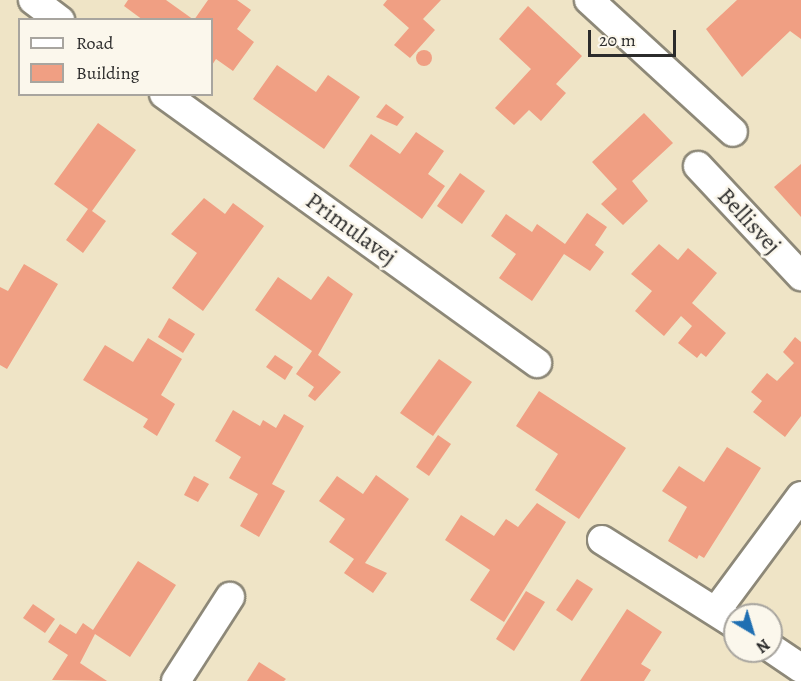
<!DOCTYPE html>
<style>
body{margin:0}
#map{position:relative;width:801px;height:681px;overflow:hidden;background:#efe4c6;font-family:Alegreya,serif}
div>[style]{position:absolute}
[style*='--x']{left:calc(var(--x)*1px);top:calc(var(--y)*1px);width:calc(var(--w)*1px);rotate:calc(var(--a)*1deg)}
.building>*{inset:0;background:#f09f83}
.round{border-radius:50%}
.roads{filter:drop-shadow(2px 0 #8d8878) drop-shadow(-2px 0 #8d8878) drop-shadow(0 2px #8d8878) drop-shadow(0 -2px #8d8878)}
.minor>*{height:28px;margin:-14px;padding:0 14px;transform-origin:14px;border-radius:14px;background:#fff}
span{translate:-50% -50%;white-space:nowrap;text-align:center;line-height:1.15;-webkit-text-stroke:5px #fbf7ec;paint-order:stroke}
.street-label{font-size:24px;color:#2b2b2b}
.legend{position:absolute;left:18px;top:18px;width:195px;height:78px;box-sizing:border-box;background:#fbf7ec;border:2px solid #a8a59f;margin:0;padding:8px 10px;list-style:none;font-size:18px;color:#2b2b2b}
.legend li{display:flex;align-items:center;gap:12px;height:30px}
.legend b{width:30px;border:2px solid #a8a59f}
.north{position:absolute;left:723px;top:603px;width:60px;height:60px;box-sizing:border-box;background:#fbf7ec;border:2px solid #a8a59f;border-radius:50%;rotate:142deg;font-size:16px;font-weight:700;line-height:24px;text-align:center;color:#2b2b2b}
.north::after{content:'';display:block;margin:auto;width:21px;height:27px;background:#1f6fb2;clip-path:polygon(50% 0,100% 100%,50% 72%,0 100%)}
.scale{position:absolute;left:588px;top:30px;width:88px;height:27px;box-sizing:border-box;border:3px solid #2b2b2b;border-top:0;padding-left:8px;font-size:18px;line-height:21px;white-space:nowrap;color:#2b2b2b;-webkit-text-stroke:4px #fbf7ec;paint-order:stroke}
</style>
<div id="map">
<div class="building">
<i style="clip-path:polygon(128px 0,166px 0,194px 20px,143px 20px,124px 6px)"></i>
<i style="clip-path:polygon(208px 0,237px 0,251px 10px,237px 29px,254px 42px,233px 71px,216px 59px,212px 65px,212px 20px,194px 20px)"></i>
<i style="clip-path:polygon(387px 0,441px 0,423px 19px,435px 30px,410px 58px,394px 45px,409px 28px,383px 5px)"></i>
<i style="clip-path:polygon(737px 0,801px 0,801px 39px,790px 31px,742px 77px,706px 29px)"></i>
<i style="clip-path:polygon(528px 6px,582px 56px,556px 84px,566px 93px,541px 121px,529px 110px,514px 125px,495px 108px,531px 69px,499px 39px)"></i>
<i class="round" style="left:416px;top:50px;width:16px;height:16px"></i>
<i style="clip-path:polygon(277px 65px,316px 92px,328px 75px,360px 97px,324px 149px,253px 99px)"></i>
<i style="clip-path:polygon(386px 104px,404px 117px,397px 126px,376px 117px)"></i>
<i style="clip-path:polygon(644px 113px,673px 143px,632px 181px,648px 201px,623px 225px,601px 204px,617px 189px,592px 162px)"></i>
<i style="clip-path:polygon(98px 123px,136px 150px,92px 211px,106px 221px,83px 253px,66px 240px,88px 209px,54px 184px)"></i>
<i style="clip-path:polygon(416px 132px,444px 151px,428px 174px,445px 186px,422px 219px,349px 166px,371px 134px,400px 154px)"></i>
<i style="clip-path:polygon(801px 164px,801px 217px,774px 187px)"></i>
<i style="clip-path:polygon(460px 173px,485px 191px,462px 224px,437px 206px)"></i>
<i style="clip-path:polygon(204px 198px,225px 214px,233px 203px,264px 226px,203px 311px,172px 288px,197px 253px,171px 234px)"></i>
<i style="clip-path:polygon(587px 213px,607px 227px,595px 245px,604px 252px,590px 271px,564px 254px,532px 301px,499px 278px,516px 254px,491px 236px,506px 214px,532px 232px,537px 224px,565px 244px)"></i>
<i style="clip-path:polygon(659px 244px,678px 260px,688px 248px,717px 273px,692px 303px,726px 333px,706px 357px,701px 353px,697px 358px,678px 343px,692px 326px,681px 316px,664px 336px,635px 311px,652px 291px,631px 274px)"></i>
<i style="clip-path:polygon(24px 264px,58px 284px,7px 369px,0 365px,0 287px,8px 291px)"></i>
<i style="clip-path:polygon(328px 276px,353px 294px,318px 355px,341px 372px,315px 401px,308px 396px,314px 387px,296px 374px,312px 351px,255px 310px,278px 277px,311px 300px)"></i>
<i style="clip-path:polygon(169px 318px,195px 334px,183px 353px,158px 337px)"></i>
<i style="clip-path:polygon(795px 337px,801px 342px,801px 416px,785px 437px,753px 412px,762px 401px,751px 392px,767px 373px,777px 381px,794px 363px,783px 352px)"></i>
<i style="clip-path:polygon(148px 338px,182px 359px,161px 395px,175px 404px,157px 436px,143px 427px,148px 419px,83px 380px,105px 345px,133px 362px)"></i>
<i style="clip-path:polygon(275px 355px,293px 367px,285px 380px,266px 367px)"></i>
<i style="clip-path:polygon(439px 359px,472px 382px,433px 436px,400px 413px)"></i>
<i style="clip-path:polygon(539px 391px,626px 448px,579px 519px,535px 490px,558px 454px,516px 426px)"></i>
<i style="clip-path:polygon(233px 410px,260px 426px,263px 420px,276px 428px,284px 414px,304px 426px,272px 484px,285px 491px,259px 537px,240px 526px,258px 494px,229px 478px,241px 457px,215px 441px)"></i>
<i style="clip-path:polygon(438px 435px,451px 444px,429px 476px,416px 467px)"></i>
<i style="clip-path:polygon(727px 447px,761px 468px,704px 558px,699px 555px,697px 559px,668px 541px,687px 507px,662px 491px,679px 466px,704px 482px)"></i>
<i style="clip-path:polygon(376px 475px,409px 499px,365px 563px,387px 573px,373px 593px,344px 573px,354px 559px,329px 542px,345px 519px,319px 501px,337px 476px,363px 494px)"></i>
<i style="clip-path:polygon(194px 476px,209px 484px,198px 502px,184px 495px)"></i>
<i style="clip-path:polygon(537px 503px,566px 522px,504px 622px,470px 600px,490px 570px,445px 540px,461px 515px,494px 536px,506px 519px,518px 527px)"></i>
<i style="clip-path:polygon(138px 561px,176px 585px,130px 657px,95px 634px,80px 663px,107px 681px,52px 680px,68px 655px,48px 642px,60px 624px,76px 634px,83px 623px,93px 630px)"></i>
<i style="clip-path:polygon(577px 579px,593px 589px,572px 621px,556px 610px)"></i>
<i style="clip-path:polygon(526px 591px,545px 602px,514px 651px,496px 639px)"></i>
<i style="clip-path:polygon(33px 604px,55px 619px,45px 633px,23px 618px)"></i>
<i style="clip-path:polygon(627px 609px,662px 632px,641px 664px,651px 670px,644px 681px,580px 681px)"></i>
<i style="clip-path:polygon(259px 662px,286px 679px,284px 681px,247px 681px)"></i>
</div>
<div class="roads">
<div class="minor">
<i style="--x:33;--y:0;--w:34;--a:37"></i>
<i style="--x:589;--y:0;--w:195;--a:42.5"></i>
<i style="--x:164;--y:94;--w:460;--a:35.8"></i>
<i style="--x:698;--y:166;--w:151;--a:46.9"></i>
<i style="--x:602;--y:540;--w:157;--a:32.3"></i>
<i style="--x:716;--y:611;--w:143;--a:-53.5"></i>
<i style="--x:771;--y:648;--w:36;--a:34"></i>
<i style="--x:176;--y:681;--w:100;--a:-57.3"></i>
</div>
</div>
<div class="street-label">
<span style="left:749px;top:221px;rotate:47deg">Bellisvej</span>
<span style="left:351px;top:229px;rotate:36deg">Primulavej</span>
</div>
<ul class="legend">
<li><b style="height:8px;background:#fff"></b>Road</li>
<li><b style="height:16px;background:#f09f83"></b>Building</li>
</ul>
<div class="north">N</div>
<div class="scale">20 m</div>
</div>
